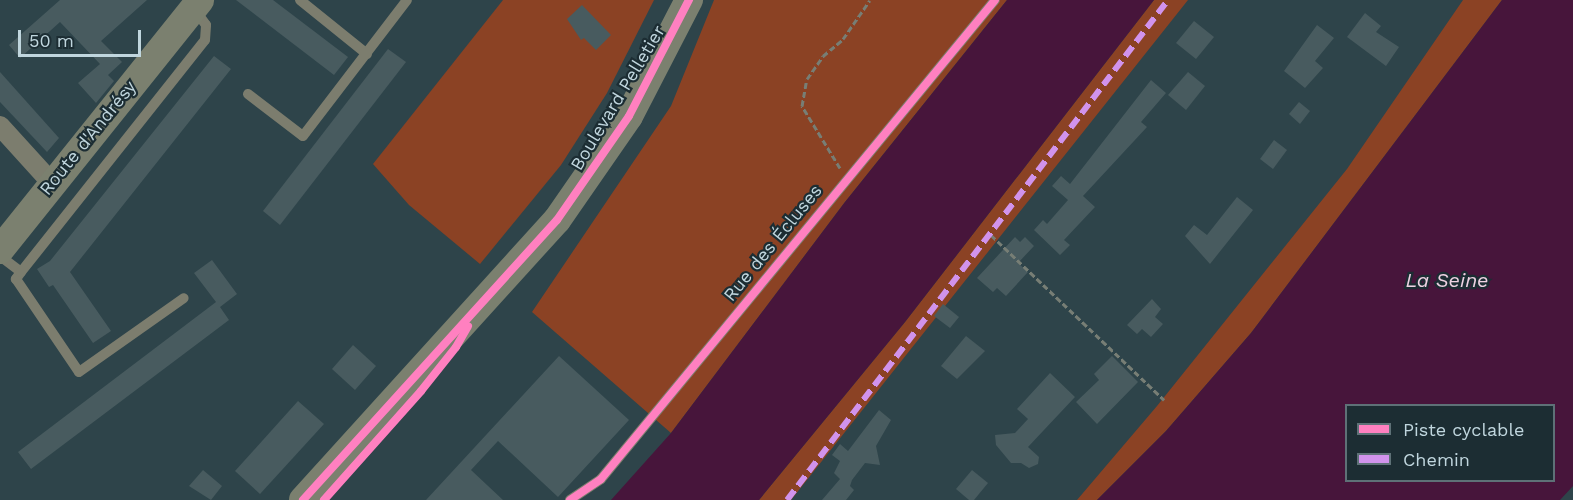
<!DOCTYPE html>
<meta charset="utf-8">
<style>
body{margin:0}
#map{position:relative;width:1573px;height:500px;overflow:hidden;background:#2e444a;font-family:"Work Sans",sans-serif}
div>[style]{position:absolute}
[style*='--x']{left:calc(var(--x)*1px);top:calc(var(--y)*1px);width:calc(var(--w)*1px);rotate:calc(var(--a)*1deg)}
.green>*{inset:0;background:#8b4224}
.water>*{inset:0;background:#47153b}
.building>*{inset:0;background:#485b5f}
.path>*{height:3px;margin-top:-1.5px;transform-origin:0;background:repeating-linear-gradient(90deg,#777e75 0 6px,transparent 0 9px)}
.lane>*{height:10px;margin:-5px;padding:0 5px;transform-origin:5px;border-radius:5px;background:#7c7d6e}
.street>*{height:20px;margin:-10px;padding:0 10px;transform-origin:10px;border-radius:10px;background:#7c7d6e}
.secondary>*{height:28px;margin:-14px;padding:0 14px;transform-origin:14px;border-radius:14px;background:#7b806f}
.quiet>*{height:6px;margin-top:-3px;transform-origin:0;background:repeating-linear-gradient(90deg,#d193ec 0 12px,transparent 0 18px)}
.cycleway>*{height:8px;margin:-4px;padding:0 4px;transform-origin:4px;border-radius:4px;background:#ff80c0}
span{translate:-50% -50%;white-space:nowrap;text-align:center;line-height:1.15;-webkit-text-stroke:4.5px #1c2d33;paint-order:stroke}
.street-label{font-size:18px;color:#c0d6de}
.water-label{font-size:20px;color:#efd2e3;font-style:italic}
.legend{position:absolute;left:1345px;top:404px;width:210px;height:78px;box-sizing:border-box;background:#1c2d33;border:2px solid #5e7177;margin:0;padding:8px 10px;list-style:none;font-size:18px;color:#c0d6de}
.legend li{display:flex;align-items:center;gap:12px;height:30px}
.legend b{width:30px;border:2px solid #5e7177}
.scale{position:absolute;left:18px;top:30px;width:123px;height:27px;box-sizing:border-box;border:3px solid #c0d6de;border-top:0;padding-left:8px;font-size:18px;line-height:21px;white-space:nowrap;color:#c0d6de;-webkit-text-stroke:4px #1c2d33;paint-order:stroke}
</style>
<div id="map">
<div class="green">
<i style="clip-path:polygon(503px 0,654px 0,607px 93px,561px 165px,480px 264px,409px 205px,373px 164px)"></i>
<i style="clip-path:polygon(714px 0,1007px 0,845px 202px,671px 433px,532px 312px,671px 106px)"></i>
<i style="clip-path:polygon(1154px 0,1188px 0,791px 500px,759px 500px,905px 322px)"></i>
<i style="clip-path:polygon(1463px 0,1502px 0,1251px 333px,1166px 431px,1097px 500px,1077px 500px,1157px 406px,1347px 169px)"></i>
</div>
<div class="water">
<i style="clip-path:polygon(1007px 0,1154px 0,905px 322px,759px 500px,611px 500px,671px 433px,845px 202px)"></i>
<i style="clip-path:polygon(evenodd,1502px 0,1573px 0,1573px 486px,1560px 500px,1097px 500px,1166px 431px,1251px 333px,1502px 0,1346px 406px,1554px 406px,1554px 480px,1346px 480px,1346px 406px)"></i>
</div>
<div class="building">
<i style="clip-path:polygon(60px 0,147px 0,101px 41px,122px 62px,108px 75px,114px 81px,96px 103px,78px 83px,100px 64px,60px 22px,20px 58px,9px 45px)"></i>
<i style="clip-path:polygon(236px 0,273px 0,348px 57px,334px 75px)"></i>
<i style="clip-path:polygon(582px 5px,611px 35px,596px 50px,584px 38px,581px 40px,567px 19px)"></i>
<i style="clip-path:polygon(1365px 13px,1381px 26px,1376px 32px,1399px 47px,1386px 66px,1347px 37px)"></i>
<i style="clip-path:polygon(1194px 21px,1214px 37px,1196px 59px,1176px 43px)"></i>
<i style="clip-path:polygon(1317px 25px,1334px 38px,1315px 61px,1323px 68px,1305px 88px,1284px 71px)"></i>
<i style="clip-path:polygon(388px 49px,406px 62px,280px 225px,263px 211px)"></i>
<i style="clip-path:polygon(214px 56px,231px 69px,70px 272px,111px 331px,93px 343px,53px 285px,49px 287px,37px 269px,50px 261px)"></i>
<i style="clip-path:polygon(0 72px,59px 138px,47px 152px,0 102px)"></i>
<i style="clip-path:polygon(1188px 72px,1205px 86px,1186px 110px,1168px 95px)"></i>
<i style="clip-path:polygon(1151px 80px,1166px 93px,1141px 122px,1147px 127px,1083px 196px,1095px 207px,1064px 240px,1070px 245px,1060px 255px,1034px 230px,1043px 220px,1047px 224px,1068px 200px,1052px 186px,1061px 176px,1070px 184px)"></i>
<i style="clip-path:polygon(1299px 102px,1310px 111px,1300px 124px,1289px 114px)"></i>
<i style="clip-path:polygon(1274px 140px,1287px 150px,1273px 169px,1260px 159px)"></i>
<i style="clip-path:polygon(1237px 197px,1253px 210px,1210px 264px,1185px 236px,1194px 225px,1207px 235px)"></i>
<i style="clip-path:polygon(1015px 237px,1020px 242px,1025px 237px,1034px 246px,1018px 263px,1028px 272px,1006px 296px,997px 288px,993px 292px,977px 278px)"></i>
<i style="clip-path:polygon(212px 260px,237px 294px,220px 307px,229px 320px,31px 469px,18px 452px,216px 302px,194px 273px)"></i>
<i style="clip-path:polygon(1152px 299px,1161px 309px,1155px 317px,1163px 324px,1151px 337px,1142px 329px,1137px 334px,1127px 325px)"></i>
<i style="clip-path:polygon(943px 304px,959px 317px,950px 328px,934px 316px)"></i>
<i style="clip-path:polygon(966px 336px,985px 351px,957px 379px,941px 366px)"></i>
<i style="clip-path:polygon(353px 345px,376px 366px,355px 390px,332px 369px)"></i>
<i style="clip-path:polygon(559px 356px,629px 420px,558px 497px,498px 441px,471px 470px,503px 500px,426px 500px)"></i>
<i style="clip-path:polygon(1112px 356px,1138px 382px,1097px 424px,1076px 402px,1099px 380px,1094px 374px)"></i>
<i style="clip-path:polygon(1050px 373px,1075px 397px,1028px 447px,1039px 457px,1038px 464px,1029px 468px,1021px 463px,1011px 463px,996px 445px,995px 435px,1015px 433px,1028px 419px,1017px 409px)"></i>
<i style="clip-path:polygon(298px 401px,324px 424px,260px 494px,235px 471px)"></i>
<i style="clip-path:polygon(879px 410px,891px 420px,876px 446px,880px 465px,865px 463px,852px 480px,850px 486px,854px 490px,846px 500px,822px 500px,840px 479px,834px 473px,840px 461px,832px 455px,840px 444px,848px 451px)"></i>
<i style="clip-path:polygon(203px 470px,222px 486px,211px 500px,189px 486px)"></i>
<i style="clip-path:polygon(972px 470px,988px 483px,974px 500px,969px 500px,956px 489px)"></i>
</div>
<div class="path">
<i style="--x:840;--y:168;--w:73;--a:-121.5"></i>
<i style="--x:802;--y:106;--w:27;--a:-80"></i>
<i style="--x:807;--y:79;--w:28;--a:-55"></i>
<i style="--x:823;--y:56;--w:26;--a:-40"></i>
<i style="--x:843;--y:39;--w:47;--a:-55.3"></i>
<i style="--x:991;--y:235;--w:239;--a:43.6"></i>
</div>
<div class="lane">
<i style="--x:300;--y:0;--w:86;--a:38.9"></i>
<i style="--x:248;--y:94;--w:69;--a:37.4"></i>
<i style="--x:303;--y:136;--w:171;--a:-52.6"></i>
<i style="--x:0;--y:256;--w:26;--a:37"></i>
<i style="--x:21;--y:272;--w:9;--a:126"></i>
<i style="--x:16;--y:279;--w:112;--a:55.9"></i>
<i style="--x:79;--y:372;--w:128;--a:-35.2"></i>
<i style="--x:21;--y:272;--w:296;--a:-51.6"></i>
<i style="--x:205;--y:40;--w:15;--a:-86"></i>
<i style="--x:206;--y:25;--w:19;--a:-126"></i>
<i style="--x:570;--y:500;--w:37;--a:-34"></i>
<i style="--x:601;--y:479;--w:620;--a:-50.56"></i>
</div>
<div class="street">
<i style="--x:0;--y:126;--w:76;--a:47.7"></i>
</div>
<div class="secondary">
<i style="--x:0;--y:250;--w:320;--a:-51.3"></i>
<i style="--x:303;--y:500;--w:378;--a:-47.8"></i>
<i style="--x:557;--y:220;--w:126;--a:-55.3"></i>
<i style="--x:629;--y:116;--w:131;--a:-62.7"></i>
</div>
<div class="quiet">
<i style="--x:787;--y:500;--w:629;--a:-52.69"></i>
</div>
<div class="cycleway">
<i style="--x:303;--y:500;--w:378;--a:-47.8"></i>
<i style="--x:557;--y:220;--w:126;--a:-55.3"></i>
<i style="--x:629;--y:116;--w:131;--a:-62.7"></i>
<i style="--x:324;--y:500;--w:146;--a:-48.3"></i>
<i style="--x:421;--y:391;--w:56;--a:-51.5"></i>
<i style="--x:456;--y:347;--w:24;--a:-60"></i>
<i style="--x:570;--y:500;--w:37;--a:-34"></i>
<i style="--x:601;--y:479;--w:620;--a:-50.56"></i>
</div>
<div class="street-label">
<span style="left:618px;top:98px;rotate:-59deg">Boulevard Pelletier</span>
<span style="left:88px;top:138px;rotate:-51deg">Route d'Andrésy</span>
<span style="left:773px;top:243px;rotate:-51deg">Rue des Écluses</span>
</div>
<div class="water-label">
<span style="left:1447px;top:280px">La Seine</span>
</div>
<ul class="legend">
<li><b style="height:8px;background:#ff80c0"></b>Piste cyclable</li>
<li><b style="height:8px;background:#d193ec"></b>Chemin</li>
</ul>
<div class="scale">50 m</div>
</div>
